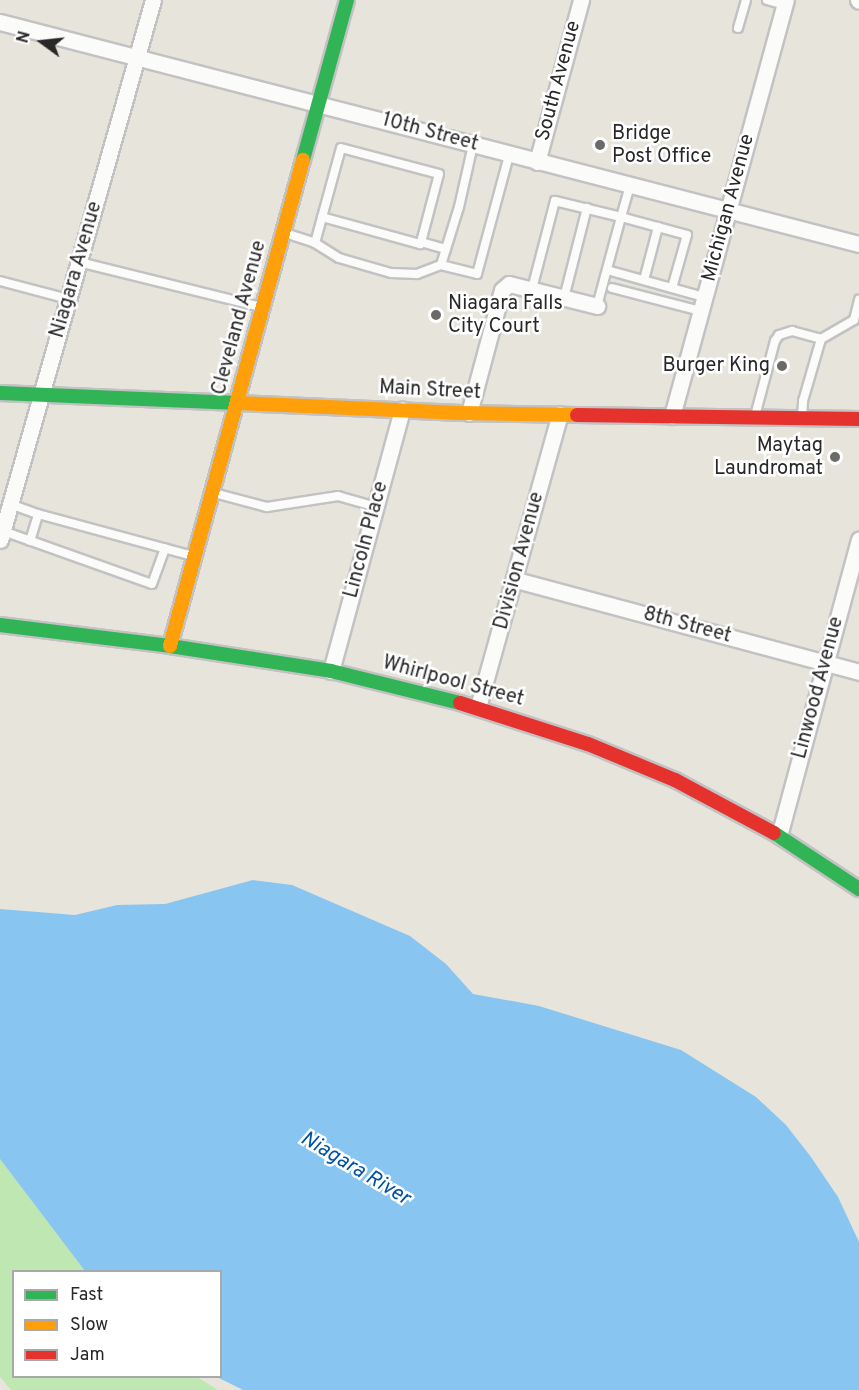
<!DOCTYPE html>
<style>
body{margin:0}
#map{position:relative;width:859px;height:1390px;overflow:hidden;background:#e7e4dc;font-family:Overpass,sans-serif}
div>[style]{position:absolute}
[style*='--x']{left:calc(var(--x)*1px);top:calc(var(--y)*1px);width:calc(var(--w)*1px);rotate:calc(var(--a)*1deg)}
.green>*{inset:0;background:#bfe7b1}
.water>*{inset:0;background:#88c5f1}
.roads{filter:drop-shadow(2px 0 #c3c2c3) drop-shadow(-2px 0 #c3c2c3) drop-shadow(0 2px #c3c2c3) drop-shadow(0 -2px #c3c2c3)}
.lane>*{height:8px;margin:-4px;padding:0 4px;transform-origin:4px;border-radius:4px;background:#fbfbfa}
.street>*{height:15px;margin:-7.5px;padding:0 7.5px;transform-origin:7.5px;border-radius:7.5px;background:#fbfbfa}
.fast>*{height:14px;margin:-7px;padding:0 7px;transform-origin:7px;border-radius:7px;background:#30b455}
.slow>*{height:14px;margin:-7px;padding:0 7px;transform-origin:7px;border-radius:7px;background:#ff9f0a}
.jam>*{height:14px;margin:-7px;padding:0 7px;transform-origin:7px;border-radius:7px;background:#e5322d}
.dots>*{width:16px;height:16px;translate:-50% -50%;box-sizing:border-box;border:3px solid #fff;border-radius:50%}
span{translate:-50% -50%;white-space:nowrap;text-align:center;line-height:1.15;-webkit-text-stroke:5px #fff;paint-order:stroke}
.street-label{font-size:20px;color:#282828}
.poi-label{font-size:20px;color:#282828}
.left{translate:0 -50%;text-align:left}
.right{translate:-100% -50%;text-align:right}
.water-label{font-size:21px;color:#0151a3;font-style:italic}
.legend{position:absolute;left:12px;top:1270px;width:210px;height:108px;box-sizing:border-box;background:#fff;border:2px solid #a9a9a9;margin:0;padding:8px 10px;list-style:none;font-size:18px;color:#282828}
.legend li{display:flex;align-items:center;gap:12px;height:30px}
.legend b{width:30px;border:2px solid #a9a9a9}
.north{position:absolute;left:12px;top:12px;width:60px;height:60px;-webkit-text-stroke:4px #fff;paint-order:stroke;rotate:285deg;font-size:16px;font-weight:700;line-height:24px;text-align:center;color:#282828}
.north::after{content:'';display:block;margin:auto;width:21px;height:27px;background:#282828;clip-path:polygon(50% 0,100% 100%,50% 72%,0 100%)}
</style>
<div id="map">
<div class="green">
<i style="clip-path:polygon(0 1159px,85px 1271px,14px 1272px,14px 1376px,197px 1377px,218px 1390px,11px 1390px,0 1377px)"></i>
</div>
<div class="water">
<i style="clip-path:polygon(253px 880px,292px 885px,410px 936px,446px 964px,473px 994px,539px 1006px,681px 1050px,756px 1097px,786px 1125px,811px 1157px,838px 1197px,859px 1242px,859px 1390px,243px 1390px,217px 1377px,220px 1376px,220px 1272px,85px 1271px,0 1159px,0 909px,75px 915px,117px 905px,165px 904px)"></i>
</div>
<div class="roads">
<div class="lane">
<i style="--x:767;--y:0;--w:19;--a:16"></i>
<i style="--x:738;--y:28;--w:29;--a:-74"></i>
<i style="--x:322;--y:217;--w:102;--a:15.4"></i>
<i style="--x:420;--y:244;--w:2;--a:-63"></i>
<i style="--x:285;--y:233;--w:32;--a:18"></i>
<i style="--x:315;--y:243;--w:28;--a:32"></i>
<i style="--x:339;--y:258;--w:54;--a:16.1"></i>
<i style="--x:391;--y:273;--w:26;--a:2"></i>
<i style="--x:417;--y:274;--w:26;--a:-21"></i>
<i style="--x:315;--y:243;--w:98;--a:-74.7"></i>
<i style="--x:341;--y:148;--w:101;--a:14.9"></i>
<i style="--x:439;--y:174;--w:70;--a:104.8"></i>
<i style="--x:421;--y:242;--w:26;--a:16"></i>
<i style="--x:79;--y:262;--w:187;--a:13.9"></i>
<i style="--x:441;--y:265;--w:37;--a:14"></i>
<i style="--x:477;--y:274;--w:123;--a:-74.9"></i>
<i style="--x:441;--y:265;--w:61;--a:-72.8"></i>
<i style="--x:459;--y:207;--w:64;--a:-77.3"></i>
<i style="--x:607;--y:270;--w:101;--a:15.6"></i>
<i style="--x:644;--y:280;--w:55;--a:-75.2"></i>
<i style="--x:0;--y:281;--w:70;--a:14.8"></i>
<i style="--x:612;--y:288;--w:92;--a:14.5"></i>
<i style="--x:532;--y:289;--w:91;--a:-75.4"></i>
<i style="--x:555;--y:201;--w:68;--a:13.6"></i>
<i style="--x:621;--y:217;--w:32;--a:-74"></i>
<i style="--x:564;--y:298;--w:93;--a:-75.7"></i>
<i style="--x:597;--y:306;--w:92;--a:-74.9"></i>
<i style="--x:621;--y:217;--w:68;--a:15.3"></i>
<i style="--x:687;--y:235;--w:55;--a:105.8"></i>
<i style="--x:755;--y:416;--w:78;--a:-75.1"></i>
<i style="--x:775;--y:341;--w:7;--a:-56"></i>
<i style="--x:779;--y:335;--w:14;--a:-17"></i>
<i style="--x:792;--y:331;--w:30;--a:15"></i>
<i style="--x:802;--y:417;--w:16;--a:-86"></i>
<i style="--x:803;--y:401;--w:65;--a:-73.8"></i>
<i style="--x:821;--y:339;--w:38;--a:-30"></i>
<i style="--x:854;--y:320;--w:21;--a:-76"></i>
<i style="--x:214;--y:493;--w:55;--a:14.8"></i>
<i style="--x:267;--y:507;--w:72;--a:-8.8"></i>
<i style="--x:338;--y:496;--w:40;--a:16"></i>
<i style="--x:10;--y:504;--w:30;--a:20"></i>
<i style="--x:38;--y:514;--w:161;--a:15.2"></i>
<i style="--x:3;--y:531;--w:158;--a:19.6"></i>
<i style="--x:152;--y:584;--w:38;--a:-70"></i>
<i style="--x:30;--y:541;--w:28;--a:-73"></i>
</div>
<div class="street">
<i style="--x:858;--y:0;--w:1;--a:45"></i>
<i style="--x:0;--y:22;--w:887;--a:14.49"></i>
<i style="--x:537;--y:162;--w:168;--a:-74.8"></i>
<i style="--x:469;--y:413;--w:127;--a:-75"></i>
<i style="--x:502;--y:290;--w:9;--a:-41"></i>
<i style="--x:509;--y:284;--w:91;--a:14"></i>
<i style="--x:672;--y:416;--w:431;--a:-74.7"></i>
<i style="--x:0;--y:540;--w:561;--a:-74.18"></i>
<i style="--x:516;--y:580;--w:355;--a:15"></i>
<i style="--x:331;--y:671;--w:271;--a:-74.8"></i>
<i style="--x:478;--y:707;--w:304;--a:-74.4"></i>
<i style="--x:779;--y:836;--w:307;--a:-74.9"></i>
</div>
<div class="fast">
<i style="--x:303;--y:160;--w:166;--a:-74.6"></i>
<i style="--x:0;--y:393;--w:238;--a:2.4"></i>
<i style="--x:0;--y:625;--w:171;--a:7"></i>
<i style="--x:170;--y:646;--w:163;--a:8.8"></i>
<i style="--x:331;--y:671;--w:133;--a:13.9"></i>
<i style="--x:774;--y:833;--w:102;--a:33.4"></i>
</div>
<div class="slow">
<i style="--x:238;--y:403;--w:223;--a:2.6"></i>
<i style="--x:461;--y:413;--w:116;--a:1"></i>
<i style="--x:170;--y:646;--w:504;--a:-74.7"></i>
</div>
<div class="jam">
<i style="--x:577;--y:415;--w:282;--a:0.8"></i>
<i style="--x:460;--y:703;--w:134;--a:17.8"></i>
<i style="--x:588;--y:744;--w:94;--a:22.5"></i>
<i style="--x:675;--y:780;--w:112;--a:28.2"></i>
</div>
</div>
<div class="dots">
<i style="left:600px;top:145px;background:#6b6a67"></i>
<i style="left:436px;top:315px;background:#6b6a67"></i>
<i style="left:782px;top:366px;background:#6b6a67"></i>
<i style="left:835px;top:457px;background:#6b6a67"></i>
</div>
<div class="street-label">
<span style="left:559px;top:81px;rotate:-75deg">South Avenue</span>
<span style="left:430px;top:133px;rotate:15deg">10th Street</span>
<span style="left:729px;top:208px;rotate:-75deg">Michigan Avenue</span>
<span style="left:77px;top:270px;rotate:-74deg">Niagara Avenue</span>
<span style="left:240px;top:318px;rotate:-75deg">Cleveland Avenue</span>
<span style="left:430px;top:391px;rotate:3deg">Main Street</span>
<span style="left:367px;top:540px;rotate:-75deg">Lincoln Place</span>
<span style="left:520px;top:561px;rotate:-75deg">Division Avenue</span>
<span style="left:687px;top:626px;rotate:15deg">8th Street</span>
<span style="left:453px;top:682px;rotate:15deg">Whirlpool Street</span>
<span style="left:819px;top:688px;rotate:-75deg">Linwood Avenue</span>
</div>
<div class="poi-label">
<span class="left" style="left:612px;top:146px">Bridge<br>Post Office</span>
<span class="left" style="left:448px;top:316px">Niagara Falls<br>City Court</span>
<span class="right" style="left:770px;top:366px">Burger King</span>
<span class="right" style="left:823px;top:458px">Maytag<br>Laundromat</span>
</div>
<div class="water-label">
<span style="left:355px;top:1169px;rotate:31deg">Niagara River</span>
</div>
<ul class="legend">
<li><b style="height:8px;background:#30b455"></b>Fast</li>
<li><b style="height:8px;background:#ff9f0a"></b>Slow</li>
<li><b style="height:8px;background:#e5322d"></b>Jam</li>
</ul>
<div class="north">N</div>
</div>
